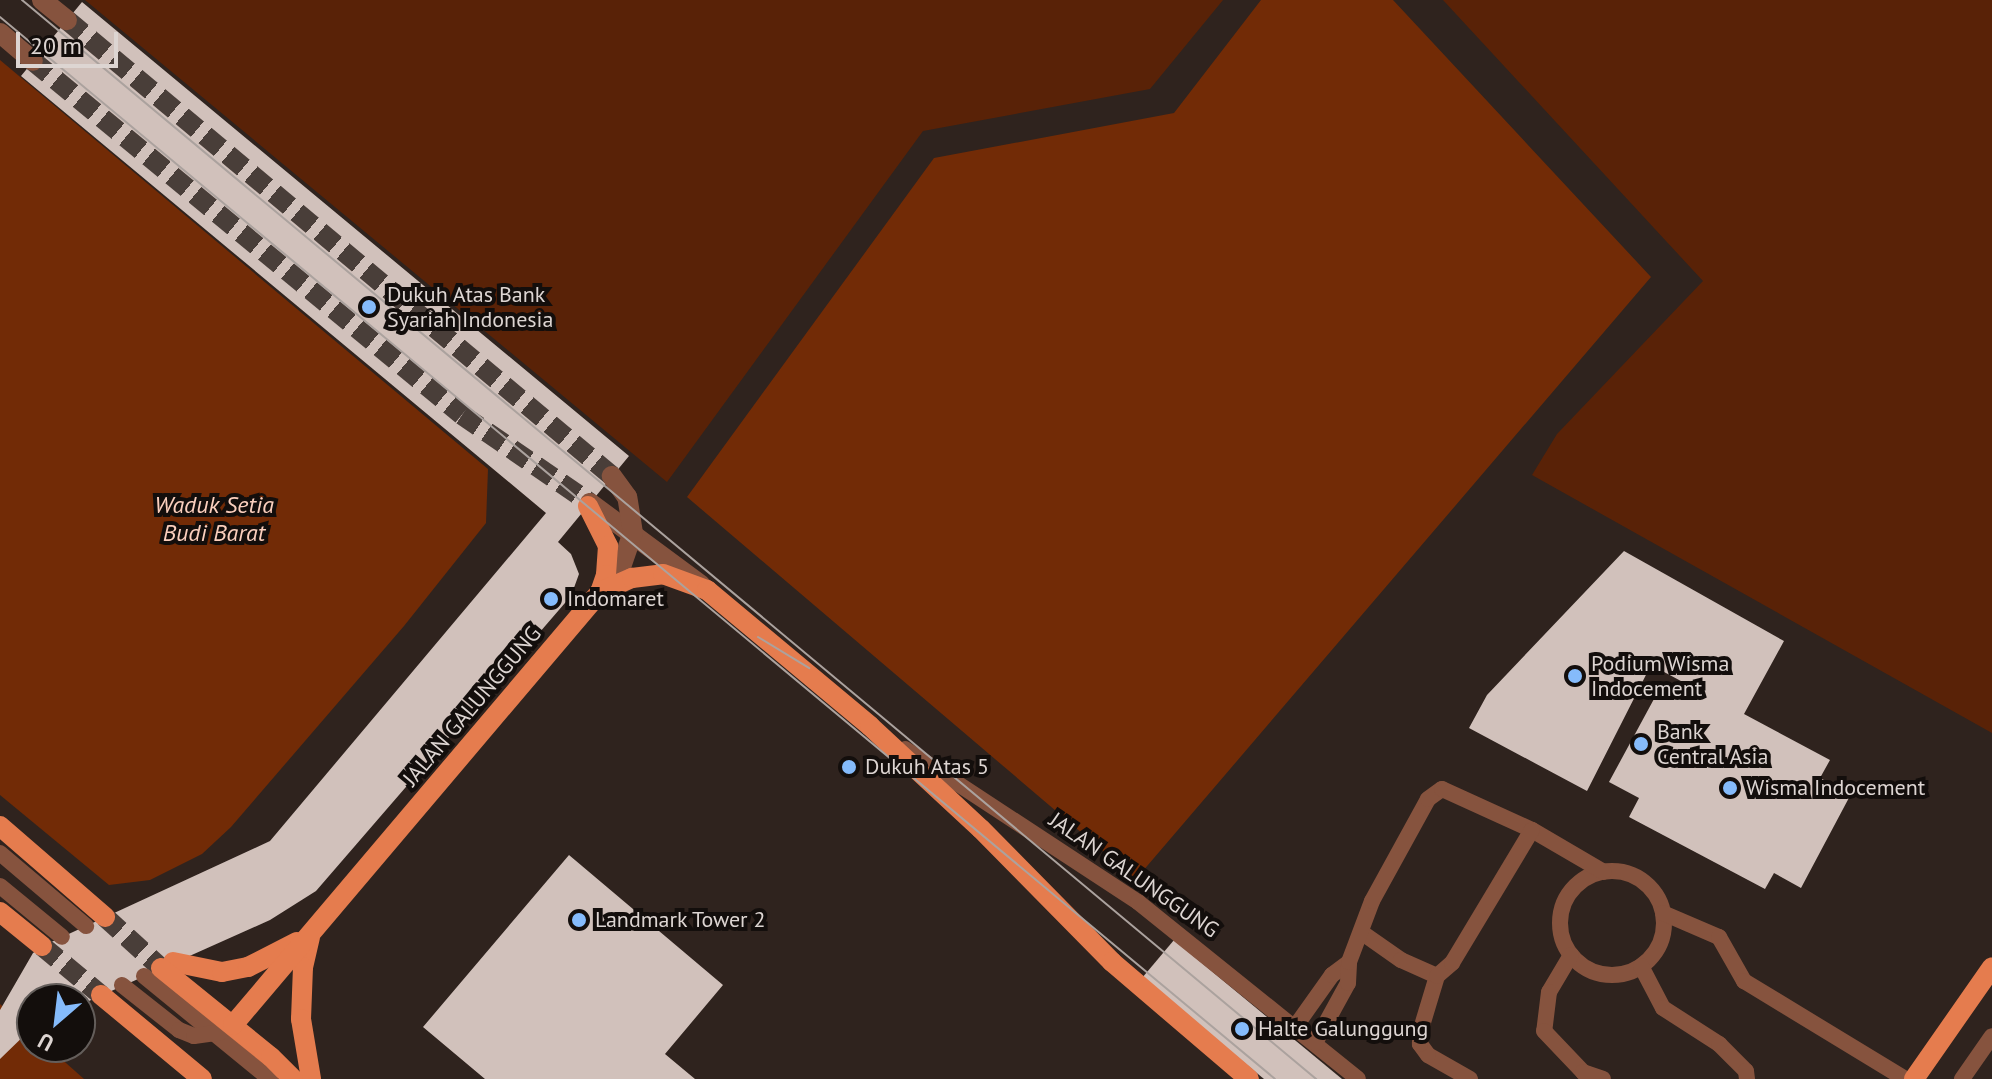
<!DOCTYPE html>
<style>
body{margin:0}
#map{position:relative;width:1992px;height:1079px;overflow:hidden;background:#2f231e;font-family:"PT Sans",sans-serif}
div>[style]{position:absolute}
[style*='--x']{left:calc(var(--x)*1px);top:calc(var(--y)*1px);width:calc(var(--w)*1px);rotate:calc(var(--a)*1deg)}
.green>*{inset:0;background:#592207}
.water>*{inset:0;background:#722b06}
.building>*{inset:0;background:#d1c1bb}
.tertiary-tunnel>*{height:20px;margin-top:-10px;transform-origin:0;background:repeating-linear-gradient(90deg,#493e39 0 20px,transparent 0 30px)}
.primary-tunnel>*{height:20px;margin-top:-10px;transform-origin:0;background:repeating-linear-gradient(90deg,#493e39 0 20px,transparent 0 30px)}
.service>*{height:16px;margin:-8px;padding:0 8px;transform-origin:8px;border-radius:8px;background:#86533e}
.service>.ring{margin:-8px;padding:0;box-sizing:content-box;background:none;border:16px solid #86533e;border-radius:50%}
.tertiary>*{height:20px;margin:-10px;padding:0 10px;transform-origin:10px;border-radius:10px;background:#86533e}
.primary>*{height:20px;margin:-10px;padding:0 10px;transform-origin:10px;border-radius:10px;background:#e57c4e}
.tram>*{height:2px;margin:-1px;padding:0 1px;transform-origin:1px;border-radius:1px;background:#aba29e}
.dots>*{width:22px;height:22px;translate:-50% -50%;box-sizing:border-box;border:4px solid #130e0c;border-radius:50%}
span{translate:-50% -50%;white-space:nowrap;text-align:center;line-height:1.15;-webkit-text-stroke:8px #130e0c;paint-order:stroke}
.poi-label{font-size:22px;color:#ddd5d2}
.left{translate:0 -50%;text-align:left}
.street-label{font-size:22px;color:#ddd5d2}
.water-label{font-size:24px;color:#fbcfbd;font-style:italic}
.north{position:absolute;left:16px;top:983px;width:80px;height:80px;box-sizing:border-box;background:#130e0c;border:2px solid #645e5b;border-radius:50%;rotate:208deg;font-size:22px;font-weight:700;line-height:32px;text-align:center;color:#ddd5d2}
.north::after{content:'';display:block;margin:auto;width:28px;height:36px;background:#85bbfb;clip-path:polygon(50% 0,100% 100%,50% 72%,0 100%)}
.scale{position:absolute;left:16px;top:32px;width:102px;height:36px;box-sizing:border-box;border:4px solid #ddd5d2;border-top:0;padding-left:10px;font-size:24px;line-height:28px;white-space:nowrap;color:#ddd5d2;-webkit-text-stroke:6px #130e0c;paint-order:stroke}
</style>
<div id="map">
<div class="green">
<i style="clip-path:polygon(85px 0,1223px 0,1150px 89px,923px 131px,667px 482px)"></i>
<i style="clip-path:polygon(1443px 0,1992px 0,1992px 733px,1532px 475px,1557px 434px,1703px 281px)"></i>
</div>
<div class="water">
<i style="clip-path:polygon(1261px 0,1393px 0,1651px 277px,1136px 879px,687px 497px,934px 158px,1174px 113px)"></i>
<i style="clip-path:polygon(0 60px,488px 469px,486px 523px,404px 626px,231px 827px,202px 854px,150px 880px,109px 885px,0 795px)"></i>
<i style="clip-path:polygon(0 1004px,32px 1033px,32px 1047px,48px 1047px,84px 1079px,0 1079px)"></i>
</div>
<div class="building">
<i style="clip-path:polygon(82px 2px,629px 456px,558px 542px,571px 554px,579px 574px,571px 596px,316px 891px,270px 920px,80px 1005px,80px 999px,32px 999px,32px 1028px,0 1059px,0 1010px,33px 953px,47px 944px,270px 841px,546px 513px,21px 76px)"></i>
<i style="clip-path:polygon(1624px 551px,1784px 641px,1744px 714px,1830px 760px,1820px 778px,1851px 794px,1801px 888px,1774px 873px,1765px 889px,1629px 817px,1639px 798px,1609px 782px,1661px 686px,1687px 700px,1694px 688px,1651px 665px,1587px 791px,1469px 728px,1487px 695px)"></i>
<i style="clip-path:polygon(569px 855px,723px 985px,665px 1054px,695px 1079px,485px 1079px,423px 1027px)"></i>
<i style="clip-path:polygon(1174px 940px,1342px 1079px,1264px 1079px,1142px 978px)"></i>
</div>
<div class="tertiary-tunnel">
<i style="--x:67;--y:20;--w:711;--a:39.92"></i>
<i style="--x:33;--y:61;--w:556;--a:39.53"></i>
<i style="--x:462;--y:415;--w:155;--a:34.5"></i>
</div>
<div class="primary-tunnel">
<i style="--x:105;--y:917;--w:76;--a:42.3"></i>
<i style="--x:42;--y:946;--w:77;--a:39.7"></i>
</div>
<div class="service">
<i style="--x:905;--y:749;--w:279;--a:33.3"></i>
<i style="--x:1138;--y:902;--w:282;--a:38.8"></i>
<i style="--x:0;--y:853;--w:113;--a:40.3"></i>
<i class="ring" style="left:1560px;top:871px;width:88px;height:88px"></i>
<i style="--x:0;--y:886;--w:80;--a:39.4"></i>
<i style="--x:1663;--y:913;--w:61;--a:23.2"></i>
<i style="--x:1719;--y:937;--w:51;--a:60.4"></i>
<i style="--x:1744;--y:981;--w:188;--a:31.3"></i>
<i style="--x:1361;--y:932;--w:49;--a:35"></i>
<i style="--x:1401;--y:960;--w:39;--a:24"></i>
<i style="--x:1571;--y:955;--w:43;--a:120.7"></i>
<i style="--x:1549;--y:992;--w:39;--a:97"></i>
<i style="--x:1544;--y:1031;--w:57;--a:46.4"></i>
<i style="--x:1583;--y:1072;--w:21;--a:19"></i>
<i style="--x:1641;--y:966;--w:47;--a:62.4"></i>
<i style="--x:1663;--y:1008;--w:67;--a:32.7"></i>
<i style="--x:1719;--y:1044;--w:38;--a:45"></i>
<i style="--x:1746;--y:1071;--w:8;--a:83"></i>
<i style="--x:144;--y:976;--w:163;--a:39.3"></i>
<i style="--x:122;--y:985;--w:73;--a:38.3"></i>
<i style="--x:179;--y:1030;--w:16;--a:22"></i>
<i style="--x:194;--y:1036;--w:27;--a:-8"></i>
<i style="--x:1295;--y:1027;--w:64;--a:-54.6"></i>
<i style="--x:1332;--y:975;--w:21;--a:-37"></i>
<i style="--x:1315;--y:1043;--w:68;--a:-61.2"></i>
<i style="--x:1348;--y:983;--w:21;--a:-87"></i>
<i style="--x:1349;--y:962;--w:65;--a:-69.3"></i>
<i style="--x:1372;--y:901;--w:116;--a:-61.2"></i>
<i style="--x:1428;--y:799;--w:17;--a:-36"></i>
<i style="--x:1442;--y:789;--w:99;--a:24.5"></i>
<i style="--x:1532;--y:830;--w:83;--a:30.3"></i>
<i style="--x:1470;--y:1079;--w:48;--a:-150.3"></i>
<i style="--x:1428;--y:1055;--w:14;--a:-126"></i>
<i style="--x:1420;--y:1044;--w:15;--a:-86"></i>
<i style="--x:1421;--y:1029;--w:55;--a:-73.2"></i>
<i style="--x:1437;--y:976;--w:20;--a:-41"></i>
<i style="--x:1452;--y:963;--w:155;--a:-59"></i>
<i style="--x:1962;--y:1079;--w:52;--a:-55.1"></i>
</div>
<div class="tertiary">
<i style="--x:42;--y:0;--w:32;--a:39"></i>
<i style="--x:0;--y:33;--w:43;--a:40.3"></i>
<i style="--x:590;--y:503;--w:138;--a:36.5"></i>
<i style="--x:600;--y:592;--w:33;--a:-50"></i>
<i style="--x:621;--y:567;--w:36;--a:-71"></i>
<i style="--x:633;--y:533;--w:36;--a:-99"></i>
<i style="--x:627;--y:497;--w:26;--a:-126"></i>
</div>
<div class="primary">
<i style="--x:588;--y:506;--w:45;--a:63.4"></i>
<i style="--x:608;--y:546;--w:29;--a:94"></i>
<i style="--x:606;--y:575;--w:18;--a:109"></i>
<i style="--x:0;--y:826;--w:139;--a:40.9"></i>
<i style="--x:0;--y:912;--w:54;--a:39"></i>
<i style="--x:310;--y:937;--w:31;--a:103"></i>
<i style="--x:303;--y:967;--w:52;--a:92.2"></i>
<i style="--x:301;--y:1019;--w:61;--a:80.5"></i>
<i style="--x:173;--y:962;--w:50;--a:11.5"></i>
<i style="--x:222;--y:972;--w:26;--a:-11"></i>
<i style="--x:248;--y:967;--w:55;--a:-27"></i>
<i style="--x:161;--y:968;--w:141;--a:39"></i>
<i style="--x:271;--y:1057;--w:31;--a:45"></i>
<i style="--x:101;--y:995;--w:131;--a:39.7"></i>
<i style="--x:233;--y:1025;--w:568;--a:-49.72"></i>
<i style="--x:600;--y:592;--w:35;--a:-24"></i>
<i style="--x:632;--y:578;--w:31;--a:-7"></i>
<i style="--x:663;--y:574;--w:47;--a:20"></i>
<i style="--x:707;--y:590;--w:212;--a:39.8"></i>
<i style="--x:870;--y:726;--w:151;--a:42.9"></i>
<i style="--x:981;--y:829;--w:187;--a:45.4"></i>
<i style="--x:1112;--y:962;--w:180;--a:40.5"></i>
<i style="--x:1914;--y:1079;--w:136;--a:-55.1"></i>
</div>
<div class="tram">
<i style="--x:22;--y:0;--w:1685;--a:39.82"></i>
<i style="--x:0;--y:17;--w:1659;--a:39.79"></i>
<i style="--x:758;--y:637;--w:60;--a:31.3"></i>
</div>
<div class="dots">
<i style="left:369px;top:307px;background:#85bbfb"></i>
<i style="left:551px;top:599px;background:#85bbfb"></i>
<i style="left:1575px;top:676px;background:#85bbfb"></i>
<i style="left:1641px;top:744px;background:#85bbfb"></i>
<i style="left:849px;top:767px;background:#85bbfb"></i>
<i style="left:1730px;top:788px;background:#85bbfb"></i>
<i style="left:579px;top:920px;background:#85bbfb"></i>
<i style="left:1242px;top:1029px;background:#85bbfb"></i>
</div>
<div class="poi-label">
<span class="left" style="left:387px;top:307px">Dukuh Atas Bank<br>Syariah Indonesia</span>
<span class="left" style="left:567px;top:599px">Indomaret</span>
<span class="left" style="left:1591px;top:676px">Podium Wisma<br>Indocement</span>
<span class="left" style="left:1657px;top:744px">Bank<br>Central Asia</span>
<span class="left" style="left:865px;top:767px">Dukuh Atas 5</span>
<span class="left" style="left:1746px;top:788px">Wisma Indocement</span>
<span class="left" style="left:595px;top:920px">Landmark Tower 2</span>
<span class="left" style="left:1258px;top:1029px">Halte Galunggung</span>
</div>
<div class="street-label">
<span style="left:472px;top:706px;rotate:-50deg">JALAN GALUNGGUNG</span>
<span style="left:1134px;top:875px;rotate:35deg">JALAN GALUNGGUNG</span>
</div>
<div class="water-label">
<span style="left:214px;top:519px">Waduk Setia<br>Budi Barat</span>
</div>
<div class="north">U</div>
<div class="scale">20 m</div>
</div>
